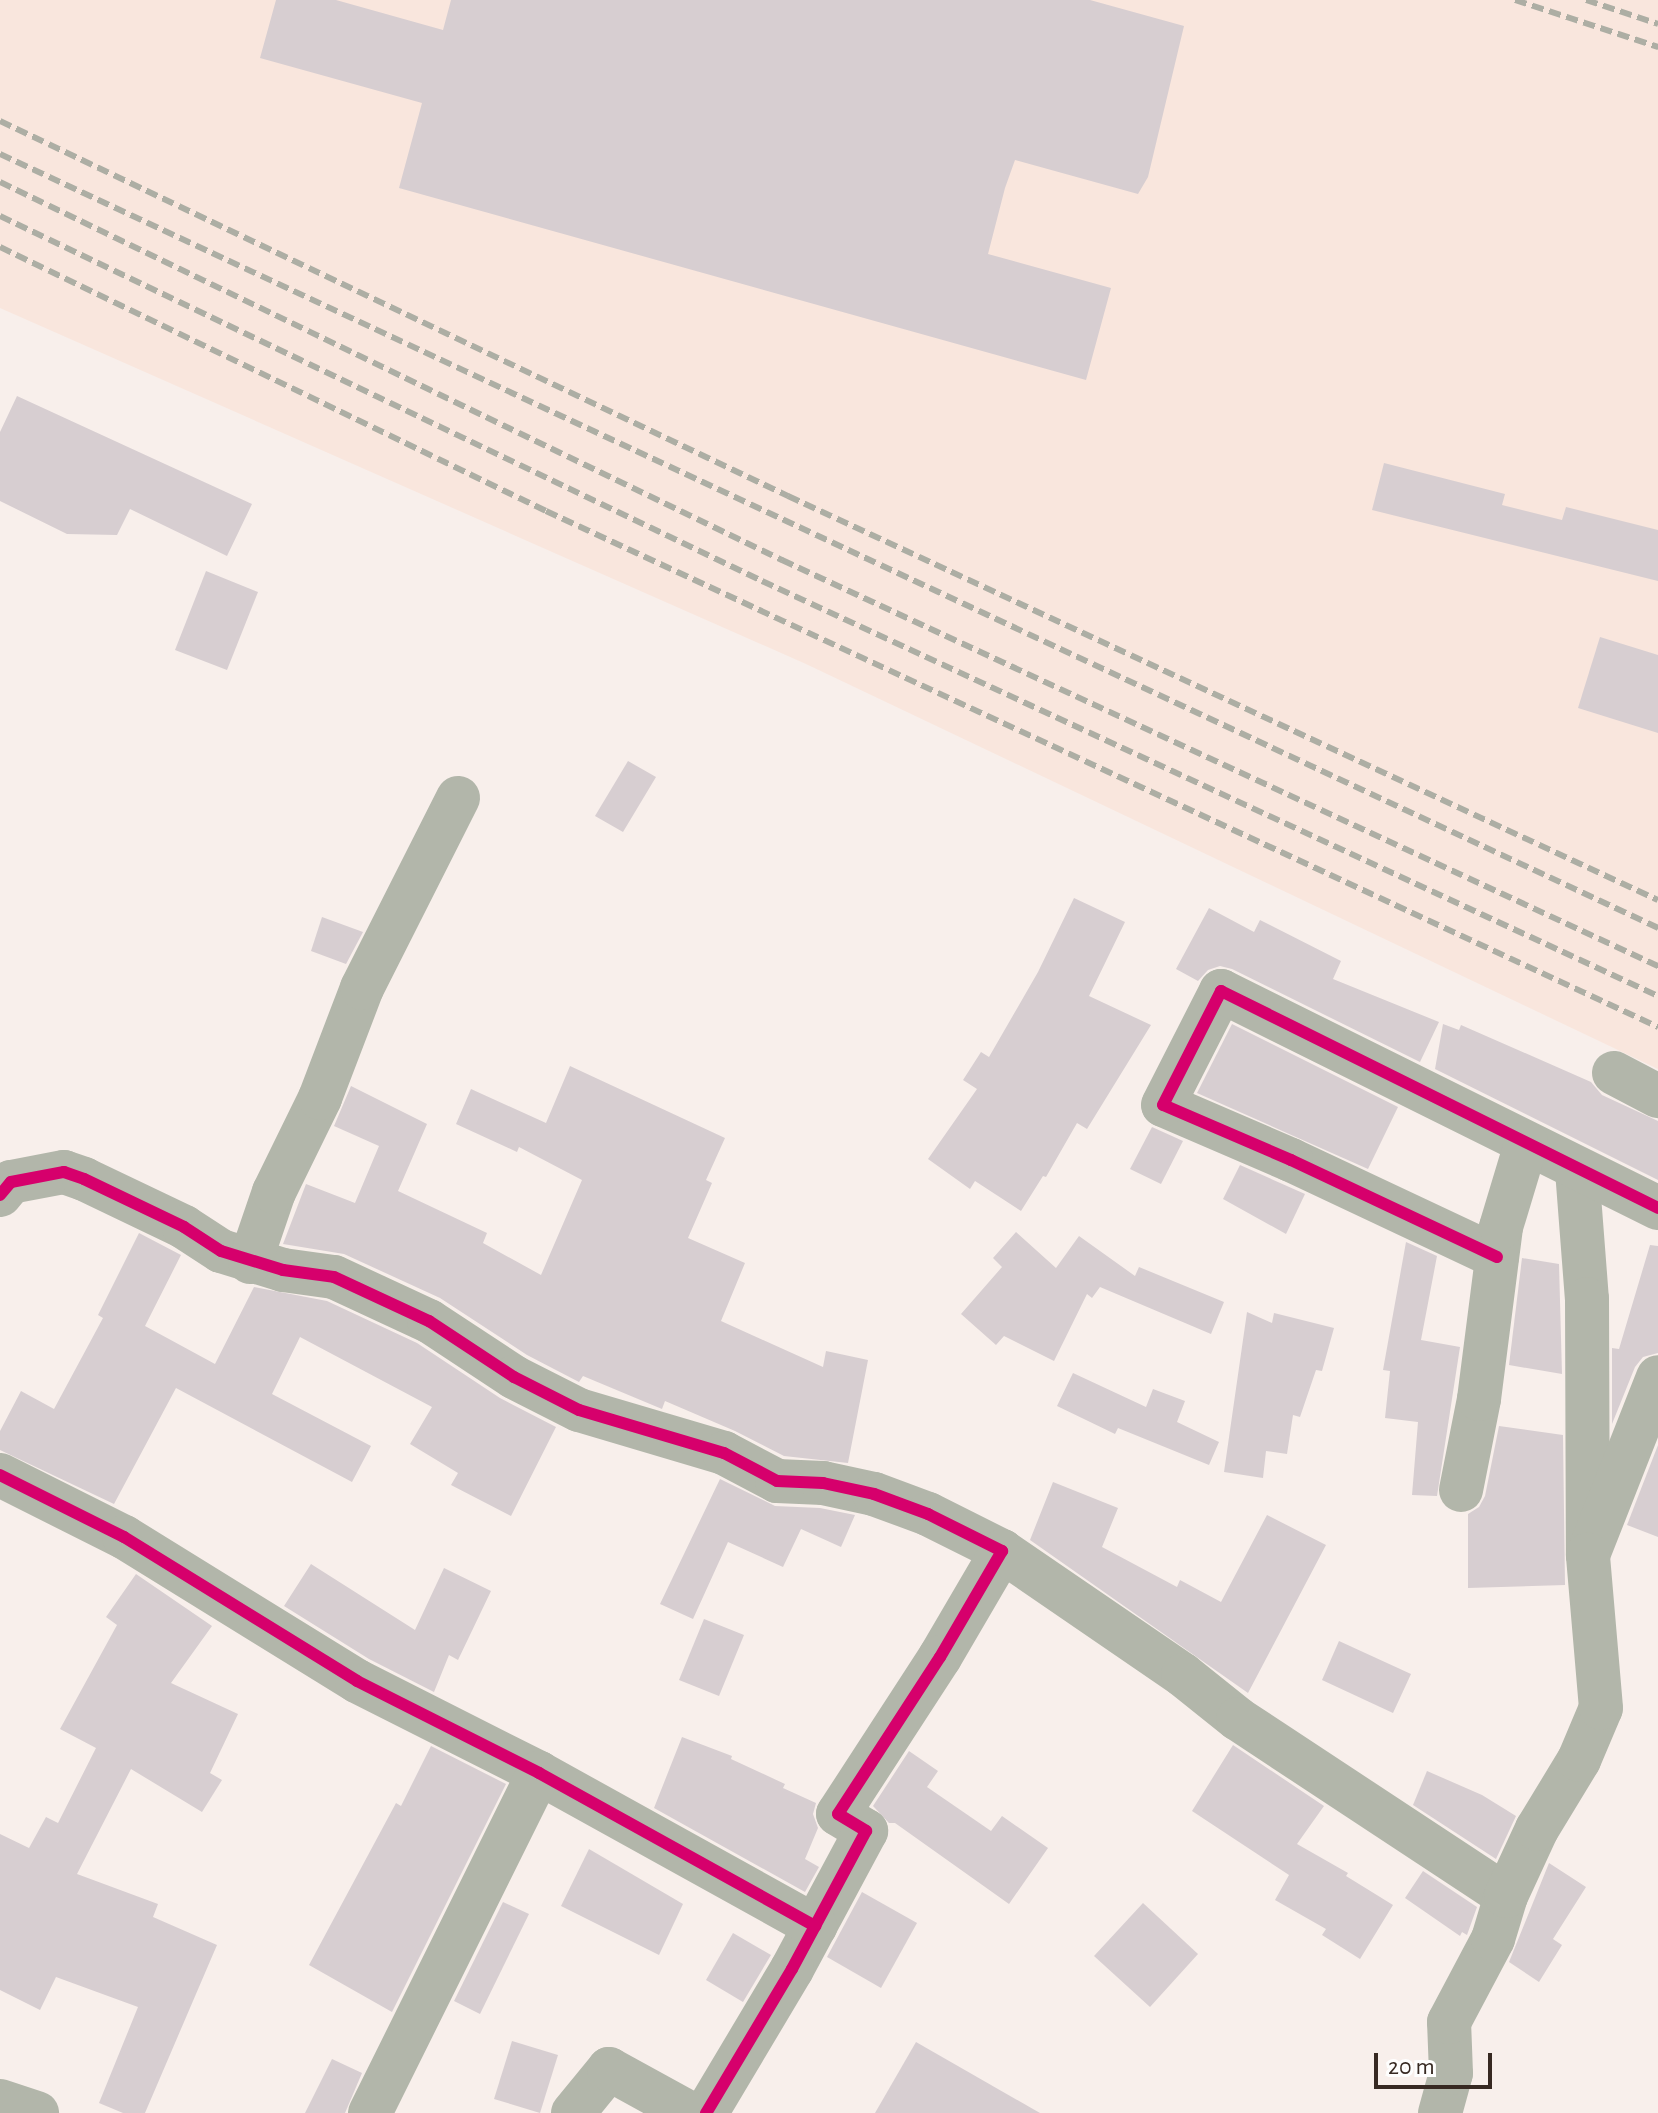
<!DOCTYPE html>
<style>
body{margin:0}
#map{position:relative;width:1658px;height:2113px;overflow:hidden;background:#f8efeb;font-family:"Alegreya Sans",sans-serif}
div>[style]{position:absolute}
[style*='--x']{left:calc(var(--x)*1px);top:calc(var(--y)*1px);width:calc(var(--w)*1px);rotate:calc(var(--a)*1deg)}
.built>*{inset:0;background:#f9e6dd}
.building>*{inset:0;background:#d7ced1}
.minor>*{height:44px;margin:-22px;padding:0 22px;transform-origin:22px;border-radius:22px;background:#b2b6aa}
.rail>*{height:6px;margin-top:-3px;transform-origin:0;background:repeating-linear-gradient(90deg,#adaea4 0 12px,transparent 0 18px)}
.cycleway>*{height:12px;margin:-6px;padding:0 6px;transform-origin:6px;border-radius:6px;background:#d6006c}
span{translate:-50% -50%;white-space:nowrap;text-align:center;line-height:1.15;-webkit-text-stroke:8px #fefefe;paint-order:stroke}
.scale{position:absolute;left:1374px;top:2053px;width:118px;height:36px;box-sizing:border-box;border:4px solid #372922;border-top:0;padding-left:10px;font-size:24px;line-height:28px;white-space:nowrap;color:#372922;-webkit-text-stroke:6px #fefefe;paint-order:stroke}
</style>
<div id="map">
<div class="built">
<i style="clip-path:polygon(0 0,1658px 0,1658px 1069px,806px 664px,0 308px)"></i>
</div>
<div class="building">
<i style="clip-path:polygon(276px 0,336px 0,443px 30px,451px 0,1090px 0,1184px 26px,1148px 177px,1138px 194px,1015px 160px,1005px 188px,988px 254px,1111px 288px,1086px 380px,399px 188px,422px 103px,260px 58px)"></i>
<i style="clip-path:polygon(17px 396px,252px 504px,227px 556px,130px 509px,117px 535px,67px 534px,0 501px,0 432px)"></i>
<i style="clip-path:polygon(1384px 463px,1505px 494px,1502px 505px,1562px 520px,1566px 507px,1658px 530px,1658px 581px,1372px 510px)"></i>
<i style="clip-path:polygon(206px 571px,258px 592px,227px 670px,175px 650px)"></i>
<i style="clip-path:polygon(1600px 637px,1658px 655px,1658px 733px,1578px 708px)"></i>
<i style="clip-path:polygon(628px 761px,656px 777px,623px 832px,595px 816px)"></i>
<i style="clip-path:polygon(1074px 898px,1125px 922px,1089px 996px,1151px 1025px,1087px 1129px,1077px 1123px,1046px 1177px,1043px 1176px,1021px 1211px,975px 1181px,970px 1189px,928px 1159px,977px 1089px,963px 1080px,981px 1052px,989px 1057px,1038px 972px)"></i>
<i style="clip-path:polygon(1209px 908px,1254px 932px,1260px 920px,1341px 961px,1333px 979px,1439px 1022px,1420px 1062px,1232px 969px,1220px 966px,1208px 970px,1198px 981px,1176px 969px)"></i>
<i style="clip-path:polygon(322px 917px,363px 932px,346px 964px,311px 951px)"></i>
<i style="clip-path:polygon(1232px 1024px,1398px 1107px,1368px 1169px,1197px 1093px)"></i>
<i style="clip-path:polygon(1443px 1024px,1459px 1030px,1461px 1025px,1591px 1082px,1602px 1095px,1658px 1121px,1658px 1180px,1435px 1069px)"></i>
<i style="clip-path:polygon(570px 1066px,725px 1138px,706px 1180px,712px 1183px,688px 1238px,745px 1263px,721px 1321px,823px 1367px,826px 1351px,868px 1360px,848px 1463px,784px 1456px,735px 1431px,665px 1401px,662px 1409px,583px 1376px,579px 1382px,527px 1355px,440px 1298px,344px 1254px,283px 1244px,306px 1184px,355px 1203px,379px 1146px,334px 1126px,351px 1086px,427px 1124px,398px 1191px,487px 1233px,483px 1243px,541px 1275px,582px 1180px,519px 1147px,517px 1152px,456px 1124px,471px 1089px,546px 1123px)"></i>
<i style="clip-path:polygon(1152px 1127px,1183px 1141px,1161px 1184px,1130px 1169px)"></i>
<i style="clip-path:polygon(1240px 1165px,1305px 1194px,1286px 1234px,1223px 1199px)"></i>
<i style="clip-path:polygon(1016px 1232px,1056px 1268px,1079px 1236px,1135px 1276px,1139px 1267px,1224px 1302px,1211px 1334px,1100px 1287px,1092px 1298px,1087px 1294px,1054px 1361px,1004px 1336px,996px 1345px,961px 1314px,1002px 1267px,993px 1258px)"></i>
<i style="clip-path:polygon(139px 1233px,181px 1255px,145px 1326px,215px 1364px,254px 1287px,327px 1301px,417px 1343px,500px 1398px,556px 1427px,511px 1516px,451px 1485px,458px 1473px,410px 1444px,432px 1407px,300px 1337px,272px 1394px,371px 1446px,352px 1482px,176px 1388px,114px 1504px,0 1450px,0 1431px,21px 1391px,54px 1409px,103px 1318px,98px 1315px)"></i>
<i style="clip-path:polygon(1406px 1242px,1437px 1256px,1421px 1340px,1460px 1347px,1437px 1496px,1412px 1495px,1418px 1422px,1385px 1418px,1390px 1371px,1383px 1370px)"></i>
<i style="clip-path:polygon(1650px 1245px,1658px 1246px,1658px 1353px,1643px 1357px,1635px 1367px,1612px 1424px,1612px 1348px,1619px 1349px)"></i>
<i style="clip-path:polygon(1522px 1258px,1559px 1264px,1562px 1374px,1509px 1365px)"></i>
<i style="clip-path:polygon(1247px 1312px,1272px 1323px,1274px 1313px,1334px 1328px,1322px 1371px,1316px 1370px,1300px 1417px,1293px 1415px,1287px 1454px,1266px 1451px,1263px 1478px,1224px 1472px)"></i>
<i style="clip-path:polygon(1073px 1373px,1146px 1407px,1153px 1389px,1185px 1401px,1177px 1422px,1219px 1442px,1209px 1465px,1118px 1428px,1115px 1434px,1057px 1406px)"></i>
<i style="clip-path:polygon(1499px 1426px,1563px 1435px,1565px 1585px,1468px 1588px,1468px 1514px,1479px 1507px,1485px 1496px)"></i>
<i style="clip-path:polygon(1658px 1445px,1658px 1537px,1627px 1525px)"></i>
<i style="clip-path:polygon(720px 1479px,775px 1506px,820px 1508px,855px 1515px,841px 1547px,801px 1529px,783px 1567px,728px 1542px,693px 1619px,660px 1604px)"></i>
<i style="clip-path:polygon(1053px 1482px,1118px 1508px,1102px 1547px,1177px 1587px,1180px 1580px,1221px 1602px,1267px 1515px,1326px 1545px,1248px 1693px,1030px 1540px)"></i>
<i style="clip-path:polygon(311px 1564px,415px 1630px,444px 1568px,491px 1591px,458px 1660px,449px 1655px,434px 1692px,369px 1659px,284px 1606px)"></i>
<i style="clip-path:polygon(136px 1574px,212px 1626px,171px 1683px,238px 1714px,210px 1773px,222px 1780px,202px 1812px,131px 1769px,77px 1874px,158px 1904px,153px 1917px,217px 1945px,145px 2113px,123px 2113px,99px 2103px,138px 2007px,56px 1977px,40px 2010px,0 1990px,0 1834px,29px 1848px,46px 1817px,58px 1823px,96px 1748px,60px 1729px,117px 1625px,106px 1617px)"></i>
<i style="clip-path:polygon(704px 1619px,744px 1635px,719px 1696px,679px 1680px)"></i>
<i style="clip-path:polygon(1339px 1641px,1411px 1674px,1393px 1713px,1322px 1680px)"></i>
<i style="clip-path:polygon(682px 1737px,732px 1756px,731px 1759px,785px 1784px,783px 1788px,816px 1803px,813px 1814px,818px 1828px,805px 1859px,819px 1867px,805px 1892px,654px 1808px)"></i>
<i style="clip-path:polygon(1233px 1745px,1324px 1806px,1297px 1844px,1348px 1873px,1346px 1876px,1393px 1905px,1360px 1959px,1322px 1935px,1326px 1929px,1275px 1900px,1289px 1875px,1192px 1811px)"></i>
<i style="clip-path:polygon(431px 1746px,506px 1784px,392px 2012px,309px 1965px,396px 1803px,401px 1806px)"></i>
<i style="clip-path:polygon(909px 1751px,938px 1771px,927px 1787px,991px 1831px,1002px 1816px,1048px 1848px,1009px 1904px,895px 1823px,889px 1823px,873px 1806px)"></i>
<i style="clip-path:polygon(1427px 1771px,1482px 1795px,1516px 1816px,1496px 1859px,1413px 1805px)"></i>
<i style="clip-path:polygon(589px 1849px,683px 1904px,659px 1955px,561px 1906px)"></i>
<i style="clip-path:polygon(1549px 1863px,1586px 1887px,1553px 1939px,1562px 1945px,1539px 1982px,1509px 1962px)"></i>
<i style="clip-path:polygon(1423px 1871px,1477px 1907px,1467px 1935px,1462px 1932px,1460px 1936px,1405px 1898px)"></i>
<i style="clip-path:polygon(862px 1892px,917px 1923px,881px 1988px,827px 1957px)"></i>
<i style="clip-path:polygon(503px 1902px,529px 1914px,480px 2014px,454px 2001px)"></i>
<i style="clip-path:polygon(1143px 1903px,1198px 1954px,1150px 2007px,1094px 1956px)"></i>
<i style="clip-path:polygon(733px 1933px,771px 1955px,743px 2002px,706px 1980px)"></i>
<i style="clip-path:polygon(512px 2041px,558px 2055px,540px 2113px,494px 2099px)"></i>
<i style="clip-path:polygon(916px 2042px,1040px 2113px,875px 2113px)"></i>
<i style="clip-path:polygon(332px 2059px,362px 2073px,345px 2113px,305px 2113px)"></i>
</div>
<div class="minor">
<i style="--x:1614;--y:1073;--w:50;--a:27.6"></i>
<i style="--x:1577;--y:1170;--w:129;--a:85.6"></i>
<i style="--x:1587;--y:1299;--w:256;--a:89.8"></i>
<i style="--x:1588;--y:1555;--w:191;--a:-68.5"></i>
<i style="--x:0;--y:1195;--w:17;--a:-50"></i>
<i style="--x:11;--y:1182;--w:54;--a:-10.7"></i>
<i style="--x:64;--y:1172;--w:21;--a:19"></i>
<i style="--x:84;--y:1179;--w:111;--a:25.6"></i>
<i style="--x:184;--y:1227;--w:44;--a:33"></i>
<i style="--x:221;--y:1251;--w:65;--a:17"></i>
<i style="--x:283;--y:1270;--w:51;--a:7.8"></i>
<i style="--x:334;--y:1277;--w:105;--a:24.9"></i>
<i style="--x:429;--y:1321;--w:102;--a:33.4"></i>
<i style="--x:514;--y:1377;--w:73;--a:26.9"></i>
<i style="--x:579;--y:1410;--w:151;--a:16.5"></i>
<i style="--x:724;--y:1453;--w:60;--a:27.8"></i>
<i style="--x:777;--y:1481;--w:46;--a:2.5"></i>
<i style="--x:823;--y:1483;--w:52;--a:12.2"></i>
<i style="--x:874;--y:1494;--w:58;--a:20.3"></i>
<i style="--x:928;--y:1514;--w:83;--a:26.6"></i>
<i style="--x:1002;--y:1551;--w:123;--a:120.3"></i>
<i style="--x:940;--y:1657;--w:187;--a:123"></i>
<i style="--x:838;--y:1814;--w:33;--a:31"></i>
<i style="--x:866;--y:1831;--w:157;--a:118.2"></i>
<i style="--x:792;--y:1969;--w:168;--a:120.8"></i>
<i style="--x:1497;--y:1257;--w:228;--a:-154.8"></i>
<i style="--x:1291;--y:1160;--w:139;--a:-156.7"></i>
<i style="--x:1163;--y:1105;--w:128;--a:-63"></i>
<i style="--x:1221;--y:991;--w:488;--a:26.4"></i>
<i style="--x:250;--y:1262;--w:74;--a:-71.1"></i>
<i style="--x:274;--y:1192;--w:105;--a:-63.9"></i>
<i style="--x:320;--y:1098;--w:118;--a:-69.1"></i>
<i style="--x:362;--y:988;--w:213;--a:-63.2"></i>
<i style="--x:0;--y:1475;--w:139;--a:26.6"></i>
<i style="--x:124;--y:1537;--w:274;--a:31.7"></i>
<i style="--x:357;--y:1681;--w:204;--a:26.8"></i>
<i style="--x:539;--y:1773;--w:316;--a:29"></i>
<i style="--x:1461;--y:1490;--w:93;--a:-78.8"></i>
<i style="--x:1479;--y:1399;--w:173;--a:-82.7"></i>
<i style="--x:1501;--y:1227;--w:87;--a:-73.2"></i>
<i style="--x:1002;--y:1551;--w:219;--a:34.4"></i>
<i style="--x:1183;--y:1675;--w:70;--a:38.7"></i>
<i style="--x:1238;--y:1719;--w:321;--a:33.4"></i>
<i style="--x:0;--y:2101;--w:39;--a:18"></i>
<i style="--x:370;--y:2113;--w:380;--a:-63.6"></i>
<i style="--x:573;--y:2113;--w:57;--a:-50.7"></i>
<i style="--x:609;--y:2069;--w:91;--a:28.8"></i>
<i style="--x:1440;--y:2113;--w:41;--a:-74.6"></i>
<i style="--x:1451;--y:2073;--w:51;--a:-92.2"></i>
<i style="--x:1449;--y:2022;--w:94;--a:-62.1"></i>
<i style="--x:1493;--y:1939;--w:45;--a:-73.2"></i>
<i style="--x:1506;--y:1896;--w:74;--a:-65.2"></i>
<i style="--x:1537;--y:1829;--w:81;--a:-58.7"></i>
<i style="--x:1579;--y:1760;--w:56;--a:-67.1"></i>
<i style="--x:1601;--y:1708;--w:154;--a:-94.9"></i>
</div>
<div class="rail">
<i style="--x:1515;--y:0;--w:151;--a:18.2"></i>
<i style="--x:1586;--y:0;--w:76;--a:18.4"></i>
<i style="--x:0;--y:121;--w:873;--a:25.45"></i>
<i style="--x:788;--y:496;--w:959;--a:24.91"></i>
<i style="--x:0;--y:154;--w:1830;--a:25.02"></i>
<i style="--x:0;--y:182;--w:869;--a:25.8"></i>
<i style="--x:782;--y:560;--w:966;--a:24.87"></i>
<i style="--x:0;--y:216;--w:845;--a:25.59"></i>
<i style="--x:762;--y:581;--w:987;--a:24.85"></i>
<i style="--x:0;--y:247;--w:606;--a:25.8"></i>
<i style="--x:546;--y:511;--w:1226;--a:24.89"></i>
</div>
<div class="cycleway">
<i style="--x:0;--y:1195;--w:17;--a:-50"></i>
<i style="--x:11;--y:1182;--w:54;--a:-10.7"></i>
<i style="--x:64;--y:1172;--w:21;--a:19"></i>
<i style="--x:84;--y:1179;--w:111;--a:25.6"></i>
<i style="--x:184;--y:1227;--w:44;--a:33"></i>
<i style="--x:221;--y:1251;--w:65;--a:17"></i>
<i style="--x:283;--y:1270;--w:51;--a:7.8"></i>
<i style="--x:334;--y:1277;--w:105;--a:24.9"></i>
<i style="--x:429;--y:1321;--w:102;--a:33.4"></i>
<i style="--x:514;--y:1377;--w:73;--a:26.9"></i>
<i style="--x:579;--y:1410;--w:151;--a:16.5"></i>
<i style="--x:724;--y:1453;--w:60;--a:27.8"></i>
<i style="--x:777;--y:1481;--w:46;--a:2.5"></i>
<i style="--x:823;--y:1483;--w:52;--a:12.2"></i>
<i style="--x:874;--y:1494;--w:58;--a:20.3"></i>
<i style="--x:928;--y:1514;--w:83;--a:26.6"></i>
<i style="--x:1002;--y:1551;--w:123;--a:120.3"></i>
<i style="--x:940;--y:1657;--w:187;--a:123"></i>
<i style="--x:838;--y:1814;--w:33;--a:31"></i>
<i style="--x:866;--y:1831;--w:157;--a:118.2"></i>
<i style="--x:792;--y:1969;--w:168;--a:120.8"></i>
<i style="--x:1497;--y:1257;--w:228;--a:-154.8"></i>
<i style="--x:1291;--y:1160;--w:139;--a:-156.7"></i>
<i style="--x:1163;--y:1105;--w:128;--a:-63"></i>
<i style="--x:1221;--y:991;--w:488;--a:26.4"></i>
<i style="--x:0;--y:1475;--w:139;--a:26.6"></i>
<i style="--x:124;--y:1537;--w:274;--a:31.7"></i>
<i style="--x:357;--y:1681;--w:204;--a:26.8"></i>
<i style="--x:539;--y:1773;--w:316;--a:29"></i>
</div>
<div class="scale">20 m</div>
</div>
